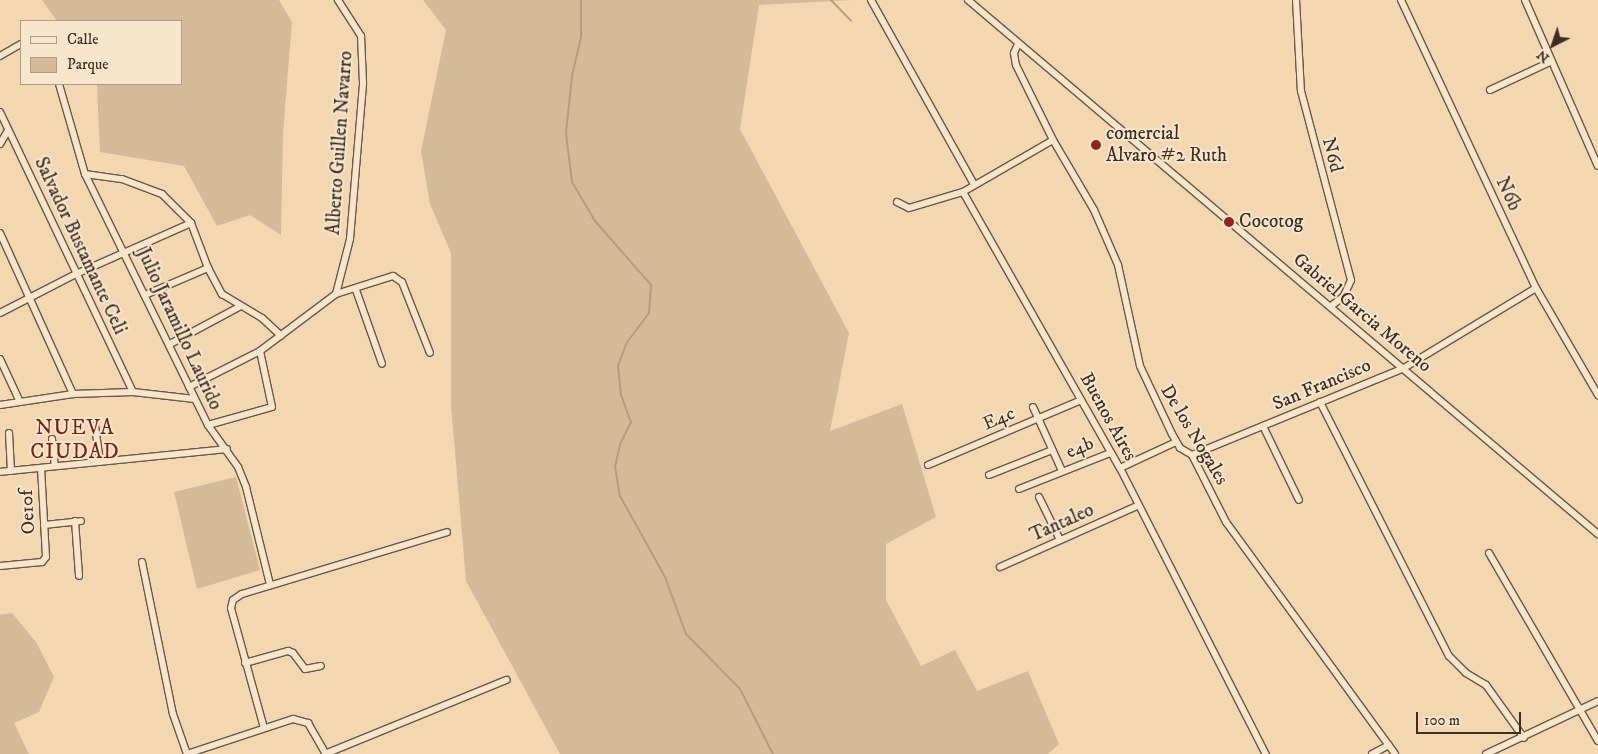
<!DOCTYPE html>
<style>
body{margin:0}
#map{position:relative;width:1598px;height:754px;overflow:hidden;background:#f2d7b1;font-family:"IM FELL DW Pica",serif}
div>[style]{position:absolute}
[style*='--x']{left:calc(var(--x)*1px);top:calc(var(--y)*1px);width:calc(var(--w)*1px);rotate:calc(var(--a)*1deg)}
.green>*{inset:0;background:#d3ba99}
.stream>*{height:2px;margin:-1px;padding:0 1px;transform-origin:1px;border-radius:1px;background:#b49e81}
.roads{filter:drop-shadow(1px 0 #6a5848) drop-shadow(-1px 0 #6a5848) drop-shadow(0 1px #6a5848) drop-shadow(0 -1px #6a5848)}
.street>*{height:6px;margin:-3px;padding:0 3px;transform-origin:3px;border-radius:3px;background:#f7e5cc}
.dots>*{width:14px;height:14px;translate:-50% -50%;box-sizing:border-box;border:2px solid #f7e5cc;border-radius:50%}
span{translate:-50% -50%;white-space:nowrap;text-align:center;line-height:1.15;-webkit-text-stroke:4px #f7e5cc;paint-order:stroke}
.poi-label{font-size:19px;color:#3d2e25}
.left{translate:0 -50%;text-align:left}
.street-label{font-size:19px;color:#3d2e25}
.quarter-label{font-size:21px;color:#7a1f14;letter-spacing:1px}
.legend{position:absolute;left:20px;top:20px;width:162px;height:65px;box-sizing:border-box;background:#f7e5cc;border:1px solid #ad9c89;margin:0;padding:6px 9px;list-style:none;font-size:15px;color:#3d2e25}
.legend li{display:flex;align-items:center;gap:10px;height:25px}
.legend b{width:25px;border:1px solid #ad9c89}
.north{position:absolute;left:1528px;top:20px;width:50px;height:50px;-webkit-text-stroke:4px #f7e5cc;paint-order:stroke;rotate:221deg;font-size:14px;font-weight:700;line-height:20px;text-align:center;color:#3d2e25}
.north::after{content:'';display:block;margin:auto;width:18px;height:22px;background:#3d2e25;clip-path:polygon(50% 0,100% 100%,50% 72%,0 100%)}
.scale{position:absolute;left:1416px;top:712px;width:105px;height:22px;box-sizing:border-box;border:2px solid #3d2e25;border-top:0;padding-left:6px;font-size:15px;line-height:18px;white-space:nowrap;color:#3d2e25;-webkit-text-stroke:4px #f7e5cc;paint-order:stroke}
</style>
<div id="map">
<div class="green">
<i style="clip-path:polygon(42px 0,279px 0,292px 22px,283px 133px,281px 235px,250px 215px,217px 226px,184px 166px,100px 152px,97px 84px,181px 84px,181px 21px,57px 21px)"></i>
<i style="clip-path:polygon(423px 0,853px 0,759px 5px,740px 129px,849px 333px,830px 431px,902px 404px,936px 517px,886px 544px,886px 600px,921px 666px,955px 650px,977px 691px,1028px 671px,1059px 744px,1048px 754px,560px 754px,466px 581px,451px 405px,451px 253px,430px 204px,421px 151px,446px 30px)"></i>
<i style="clip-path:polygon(236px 477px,260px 570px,197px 589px,174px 492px)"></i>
<i style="clip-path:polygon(12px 613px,36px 642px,54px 677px,39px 712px,14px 723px,29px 754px,0 754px,0 615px)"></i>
</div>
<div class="stream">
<i style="--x:581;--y:0;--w:37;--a:90"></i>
<i style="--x:581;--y:37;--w:40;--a:103"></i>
<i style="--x:572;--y:76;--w:57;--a:96"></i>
<i style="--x:566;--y:133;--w:49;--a:83"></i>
<i style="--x:572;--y:182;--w:45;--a:59.5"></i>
<i style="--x:595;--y:221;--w:85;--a:48.8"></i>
<i style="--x:651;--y:285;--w:28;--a:94"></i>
<i style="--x:649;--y:313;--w:36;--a:127"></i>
<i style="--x:627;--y:342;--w:26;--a:111"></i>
<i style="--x:618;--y:366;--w:29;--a:84"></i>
<i style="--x:621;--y:395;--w:29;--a:70"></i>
<i style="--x:631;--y:422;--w:25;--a:116"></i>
<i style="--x:620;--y:445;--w:22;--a:103"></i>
<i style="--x:615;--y:466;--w:30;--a:81"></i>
<i style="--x:620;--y:496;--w:93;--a:60.9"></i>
<i style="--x:665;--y:577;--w:61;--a:69.8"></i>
<i style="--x:686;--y:634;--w:77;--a:45.5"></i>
<i style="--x:740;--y:689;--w:73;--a:63.1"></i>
<i style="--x:831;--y:0;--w:29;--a:46"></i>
</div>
<div class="roads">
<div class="street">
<i style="--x:871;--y:0;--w:211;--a:60.8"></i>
<i style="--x:968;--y:0;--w:826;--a:40.29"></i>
<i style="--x:1296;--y:0;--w:91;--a:86.9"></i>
<i style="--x:1301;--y:91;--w:196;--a:75.2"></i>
<i style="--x:1351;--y:280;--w:17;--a:114"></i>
<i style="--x:1344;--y:296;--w:16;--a:142"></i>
<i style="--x:1401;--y:0;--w:318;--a:64.9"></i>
<i style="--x:1536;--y:288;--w:124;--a:59.9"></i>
<i style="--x:1525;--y:0;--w:181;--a:66.3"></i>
<i style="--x:1018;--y:44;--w:10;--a:114"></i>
<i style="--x:1014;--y:53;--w:12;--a:81"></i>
<i style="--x:1016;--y:65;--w:84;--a:63.7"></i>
<i style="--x:1053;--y:140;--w:81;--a:59.6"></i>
<i style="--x:1094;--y:210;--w:60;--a:66.4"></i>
<i style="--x:1118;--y:265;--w:103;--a:77.7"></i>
<i style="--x:1140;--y:366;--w:75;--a:64.8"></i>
<i style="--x:1172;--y:434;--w:16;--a:60"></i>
<i style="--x:1180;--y:448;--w:14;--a:30"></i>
<i style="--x:1192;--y:455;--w:75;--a:63.1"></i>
<i style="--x:1226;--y:522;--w:287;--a:53.9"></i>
<i style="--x:0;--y:56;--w:24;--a:-30"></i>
<i style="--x:59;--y:84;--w:94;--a:73.9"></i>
<i style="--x:85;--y:174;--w:280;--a:63.9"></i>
<i style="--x:208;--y:425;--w:52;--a:54.5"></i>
<i style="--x:238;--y:467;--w:22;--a:68"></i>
<i style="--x:246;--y:487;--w:101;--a:76.2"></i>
<i style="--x:1490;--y:90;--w:66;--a:-25"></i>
<i style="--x:0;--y:112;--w:310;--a:64.6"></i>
<i style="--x:1053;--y:140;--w:104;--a:150"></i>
<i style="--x:963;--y:192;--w:318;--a:60.4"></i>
<i style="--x:1120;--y:468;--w:321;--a:63"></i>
<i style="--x:0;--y:144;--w:16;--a:-60"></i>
<i style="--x:85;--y:174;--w:37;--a:8"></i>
<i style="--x:122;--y:179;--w:43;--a:20.6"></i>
<i style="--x:162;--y:194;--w:41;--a:45"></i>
<i style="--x:191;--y:223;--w:48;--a:69.3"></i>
<i style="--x:208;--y:268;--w:30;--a:62"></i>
<i style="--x:222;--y:294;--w:47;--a:31"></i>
<i style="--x:262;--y:318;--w:26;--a:43"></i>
<i style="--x:897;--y:202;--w:13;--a:27"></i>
<i style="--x:909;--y:208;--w:56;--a:-16.5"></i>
<i style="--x:0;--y:233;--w:177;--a:65.6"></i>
<i style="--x:356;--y:290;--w:78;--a:70.6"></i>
<i style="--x:336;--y:294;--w:57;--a:-75.7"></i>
<i style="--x:350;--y:239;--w:157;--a:-85.2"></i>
<i style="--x:363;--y:83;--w:47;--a:-92.4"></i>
<i style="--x:361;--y:36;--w:43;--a:-122.6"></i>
<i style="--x:145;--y:295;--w:69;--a:-23.2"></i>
<i style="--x:0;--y:313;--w:85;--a:-27.2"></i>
<i style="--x:76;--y:274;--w:126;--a:-23.9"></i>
<i style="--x:170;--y:344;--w:78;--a:-28.2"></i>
<i style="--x:0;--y:359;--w:45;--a:65.1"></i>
<i style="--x:189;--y:387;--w:80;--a:-26.9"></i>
<i style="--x:260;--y:351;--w:95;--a:-36.9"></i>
<i style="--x:336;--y:294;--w:60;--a:-17.5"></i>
<i style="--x:393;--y:276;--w:11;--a:34"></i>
<i style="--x:402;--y:282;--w:76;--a:68.5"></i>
<i style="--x:1320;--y:402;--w:285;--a:63.1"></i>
<i style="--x:1449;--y:656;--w:24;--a:45"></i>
<i style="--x:1466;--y:673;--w:23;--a:31"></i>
<i style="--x:1486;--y:685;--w:65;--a:54.4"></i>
<i style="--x:0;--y:405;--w:74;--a:-8.6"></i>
<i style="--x:73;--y:394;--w:60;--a:-1.9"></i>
<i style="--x:133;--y:392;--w:62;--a:6.4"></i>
<i style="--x:1033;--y:407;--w:70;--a:65.6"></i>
<i style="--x:208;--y:425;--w:66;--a:-15.7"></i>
<i style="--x:272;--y:407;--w:57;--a:-102.1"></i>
<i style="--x:95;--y:426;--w:36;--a:82"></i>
<i style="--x:1263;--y:426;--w:82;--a:64.1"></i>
<i style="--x:9;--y:433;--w:38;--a:87"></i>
<i style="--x:52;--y:439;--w:27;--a:84"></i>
<i style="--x:1192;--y:455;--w:229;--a:-22.3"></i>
<i style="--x:1404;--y:368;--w:154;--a:-31.2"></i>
<i style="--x:928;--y:465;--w:166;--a:-23"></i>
<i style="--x:1120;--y:468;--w:62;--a:-24.9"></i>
<i style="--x:0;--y:472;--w:228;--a:-5.8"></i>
<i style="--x:989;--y:475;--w:68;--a:-21.6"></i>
<i style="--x:1019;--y:489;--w:98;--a:-21.6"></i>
<i style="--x:1039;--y:497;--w:48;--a:64"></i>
<i style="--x:75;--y:521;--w:55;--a:85.8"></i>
<i style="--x:44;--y:525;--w:37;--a:-6"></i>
<i style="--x:1489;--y:553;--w:217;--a:59.9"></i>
<i style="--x:142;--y:562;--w:155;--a:78.5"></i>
<i style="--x:173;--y:714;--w:42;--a:70.7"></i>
<i style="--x:0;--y:566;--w:42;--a:-5.4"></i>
<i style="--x:42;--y:562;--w:6;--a:-51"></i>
<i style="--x:46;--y:557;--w:89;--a:-93.2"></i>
<i style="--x:1000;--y:567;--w:150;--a:-24"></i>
<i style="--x:245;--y:663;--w:45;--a:-15.6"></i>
<i style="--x:288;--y:651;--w:5;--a:22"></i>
<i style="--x:293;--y:653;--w:20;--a:53"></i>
<i style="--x:305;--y:669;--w:16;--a:-11"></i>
<i style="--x:264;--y:728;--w:124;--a:-105.4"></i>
<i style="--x:231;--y:608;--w:8;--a:-76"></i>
<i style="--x:233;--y:600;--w:11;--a:-34"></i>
<i style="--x:242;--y:594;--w:214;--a:-16.8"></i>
<i style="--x:187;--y:754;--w:112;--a:-18.3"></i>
<i style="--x:293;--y:719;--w:16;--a:15"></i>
<i style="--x:308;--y:723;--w:36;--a:60"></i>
<i style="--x:325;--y:754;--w:196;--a:-22.2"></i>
<i style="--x:1372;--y:754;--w:19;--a:-28"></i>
<i style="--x:1486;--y:754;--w:124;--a:-25.3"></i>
</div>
</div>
<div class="dots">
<i style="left:1096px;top:145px;background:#8f2418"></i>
<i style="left:1229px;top:222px;background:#8f2418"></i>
</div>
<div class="poi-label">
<span class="left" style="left:1106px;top:145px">comercial<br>Alvaro #2 Ruth</span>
<span class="left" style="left:1239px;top:222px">Cocotog</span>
</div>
<div class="street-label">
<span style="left:340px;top:143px;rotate:-86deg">Alberto Guillen Navarro</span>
<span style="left:1332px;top:155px;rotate:76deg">N6d</span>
<span style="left:1508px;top:194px;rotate:65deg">N6b</span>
<span style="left:80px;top:246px;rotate:65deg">Salvador Bustamante Celi</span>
<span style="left:1362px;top:313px;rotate:40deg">Gabriel Garcia Moreno</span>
<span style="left:179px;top:329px;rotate:65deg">Julio Jaramillo Laurido</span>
<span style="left:1322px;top:385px;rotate:-23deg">San Francisco</span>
<span style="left:1108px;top:417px;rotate:61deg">Buenos Aires</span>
<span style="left:999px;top:419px;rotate:-23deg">E4c</span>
<span style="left:1194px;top:435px;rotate:59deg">De los Nogales</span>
<span style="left:1080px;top:448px;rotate:-22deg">e4b</span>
<span style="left:28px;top:512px;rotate:-93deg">Oe10f</span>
<span style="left:1062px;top:523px;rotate:-24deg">Tantaleo</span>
</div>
<div class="quarter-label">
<span style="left:75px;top:440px">NUEVA<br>CIUDAD</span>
</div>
<ul class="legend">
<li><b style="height:6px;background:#f7e5cc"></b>Calle</li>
<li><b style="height:14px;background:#d3ba99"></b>Parque</li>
</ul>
<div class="north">N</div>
<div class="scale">100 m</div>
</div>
